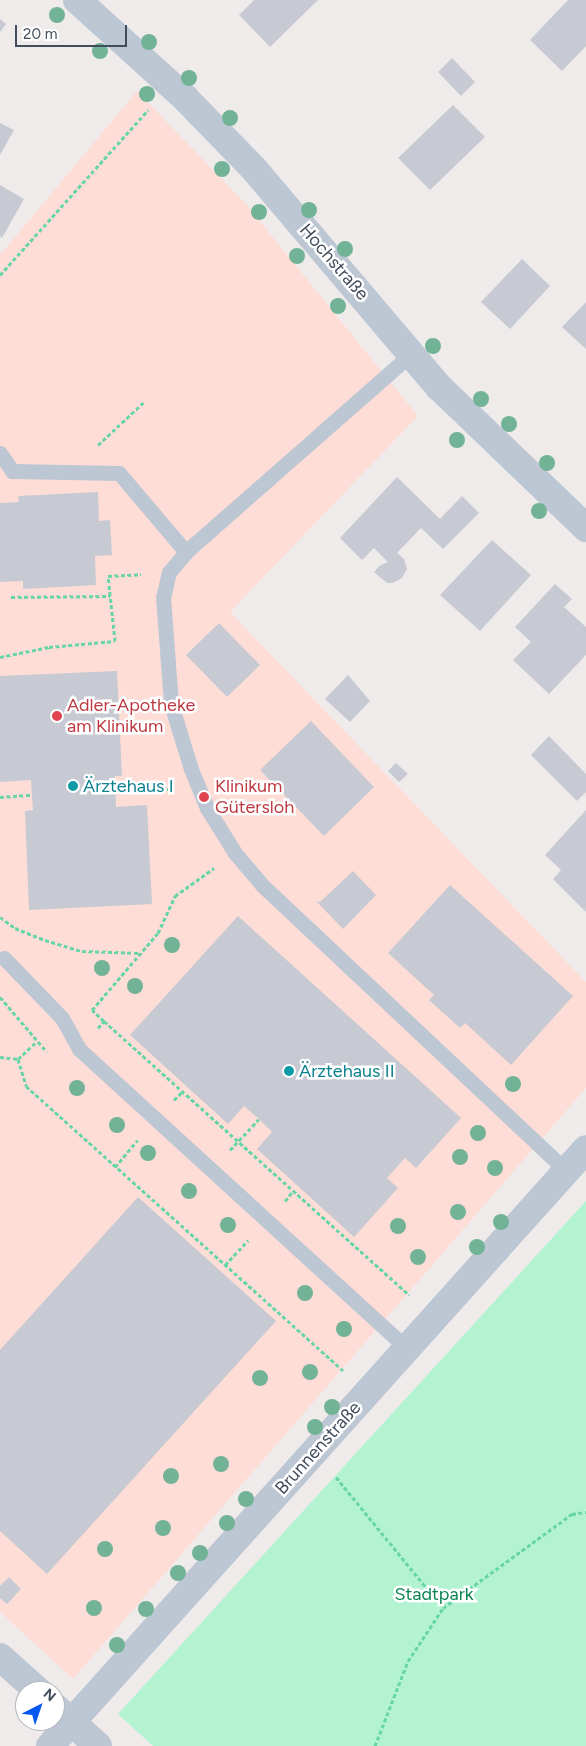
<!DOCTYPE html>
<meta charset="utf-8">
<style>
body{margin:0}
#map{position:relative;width:586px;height:1746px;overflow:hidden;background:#efebeb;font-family:Figtree,sans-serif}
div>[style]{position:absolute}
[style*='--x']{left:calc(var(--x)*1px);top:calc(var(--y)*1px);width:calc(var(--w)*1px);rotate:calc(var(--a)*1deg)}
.medical>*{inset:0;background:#feddd7}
.green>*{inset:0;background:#b3f3d1}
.building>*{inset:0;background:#c7cad2}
.path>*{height:3px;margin-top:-1.5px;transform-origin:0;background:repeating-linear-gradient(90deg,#67d5a8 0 4px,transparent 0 6.5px)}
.lane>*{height:15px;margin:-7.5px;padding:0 7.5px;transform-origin:7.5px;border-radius:7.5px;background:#bdc6d3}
.street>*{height:28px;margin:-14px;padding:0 14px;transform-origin:14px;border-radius:14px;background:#bdc6d3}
.trees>*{width:16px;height:16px;margin:-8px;border-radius:50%;background:#72b297}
.dots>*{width:14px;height:14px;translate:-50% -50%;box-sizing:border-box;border:2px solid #fff;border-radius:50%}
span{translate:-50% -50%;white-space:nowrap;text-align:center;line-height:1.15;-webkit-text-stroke:5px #fff;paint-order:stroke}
.street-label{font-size:18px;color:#424d5b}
.health-label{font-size:18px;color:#be3a42}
.left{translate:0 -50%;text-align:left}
.culture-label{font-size:18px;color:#0d838f}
.park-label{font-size:18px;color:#0c8352}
.north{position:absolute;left:15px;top:1681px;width:50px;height:50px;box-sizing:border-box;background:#fff;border:1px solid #b3b8bd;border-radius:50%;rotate:41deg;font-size:14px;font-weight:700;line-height:20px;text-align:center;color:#424d5b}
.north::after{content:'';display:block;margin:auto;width:18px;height:22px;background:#0457f0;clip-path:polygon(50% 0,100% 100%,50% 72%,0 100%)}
.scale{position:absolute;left:15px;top:25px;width:112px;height:22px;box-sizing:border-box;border:2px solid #424d5b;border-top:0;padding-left:6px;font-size:15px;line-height:18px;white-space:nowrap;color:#424d5b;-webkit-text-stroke:4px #fff;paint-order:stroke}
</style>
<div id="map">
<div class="medical">
<i style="clip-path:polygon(137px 91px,245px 203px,418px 416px,230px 612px,586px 982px,586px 1088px,73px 1679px,0 1612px,0 255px)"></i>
</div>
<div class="green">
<i style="clip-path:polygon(586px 1201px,586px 1746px,153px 1746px,118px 1714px)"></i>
</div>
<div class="building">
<i style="clip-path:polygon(254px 0,318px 0,270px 47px,239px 15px)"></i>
<i style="clip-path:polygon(568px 0,586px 0,586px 46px,562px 71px,530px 40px)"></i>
<i style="clip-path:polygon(0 19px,6px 24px,0 32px)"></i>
<i style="clip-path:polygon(452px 58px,475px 82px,461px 96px,438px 72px)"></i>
<i style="clip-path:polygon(453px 105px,485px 137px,430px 190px,398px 158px)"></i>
<i style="clip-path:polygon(0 123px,14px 130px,0 155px)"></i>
<i style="clip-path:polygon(0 185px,24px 199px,2px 238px,0 236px)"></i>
<i style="clip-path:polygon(522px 259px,550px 286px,510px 329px,481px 302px)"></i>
<i style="clip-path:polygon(586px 302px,586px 349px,562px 327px)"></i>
<i style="clip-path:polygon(397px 477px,440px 519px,462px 496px,479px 513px,443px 549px,421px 528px,397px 553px,404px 559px,407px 569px,402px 578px,393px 583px,387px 583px,374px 572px,379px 566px,388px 562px,374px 548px,362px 560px,340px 538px)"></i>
<i style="clip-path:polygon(98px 492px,99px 521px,110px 520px,112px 555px,95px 556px,96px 585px,23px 589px,23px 581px,0 582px,0 503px,19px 502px,18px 496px)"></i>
<i style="clip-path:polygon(492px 540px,531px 575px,480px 631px,440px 595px)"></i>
<i style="clip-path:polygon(555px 584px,572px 599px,564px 607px,586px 627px,586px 655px,549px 694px,513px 660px,531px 642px,515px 627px)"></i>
<i style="clip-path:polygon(219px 623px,260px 665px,227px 697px,186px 655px)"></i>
<i style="clip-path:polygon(117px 671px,122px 776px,115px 776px,116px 807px,147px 805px,152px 904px,29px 910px,25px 811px,33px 810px,31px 780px,0 782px,0 676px)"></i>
<i style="clip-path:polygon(348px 675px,370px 701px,350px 722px,325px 699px)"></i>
<i style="clip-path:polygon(311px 721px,374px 787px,324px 836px,260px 770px)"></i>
<i style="clip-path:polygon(549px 736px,586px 774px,586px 792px,577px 801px,531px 755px)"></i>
<i style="clip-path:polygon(396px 763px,408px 774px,399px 782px,388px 771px)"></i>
<i style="clip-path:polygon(586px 810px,586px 912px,553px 879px,561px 870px,545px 855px)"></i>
<i style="clip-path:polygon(353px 871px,376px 895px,343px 929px,316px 901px,320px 902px)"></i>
<i style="clip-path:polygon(450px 885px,573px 996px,511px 1065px,465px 1023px,460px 1028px,429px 1000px,434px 995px,388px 953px)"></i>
<i style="clip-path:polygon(238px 916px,461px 1118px,416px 1168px,405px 1158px,387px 1178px,398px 1188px,354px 1237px,257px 1149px,272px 1132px,259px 1119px,244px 1106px,228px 1124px,130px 1035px)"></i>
<i style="clip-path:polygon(138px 1197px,276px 1321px,47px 1574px,0 1531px,0 1350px)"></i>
<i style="clip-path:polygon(9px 1577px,21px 1589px,7px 1604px,0 1598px,0 1586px)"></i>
</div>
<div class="path">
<i style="--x:0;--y:275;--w:222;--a:-48.1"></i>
<i style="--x:98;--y:445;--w:64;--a:-43.1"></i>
<i style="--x:11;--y:597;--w:99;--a:-0.6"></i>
<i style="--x:0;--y:657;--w:50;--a:-11.5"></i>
<i style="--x:49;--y:647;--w:66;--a:-5.2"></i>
<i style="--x:115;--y:641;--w:65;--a:-96.1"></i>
<i style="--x:108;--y:576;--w:33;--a:-3"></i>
<i style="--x:115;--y:790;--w:54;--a:-1.1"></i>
<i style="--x:0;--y:797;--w:32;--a:-4"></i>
<i style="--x:0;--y:917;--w:19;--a:36"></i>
<i style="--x:15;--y:928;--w:32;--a:22"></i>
<i style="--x:45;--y:940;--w:39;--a:17"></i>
<i style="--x:82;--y:951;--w:58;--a:2"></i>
<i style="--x:0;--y:997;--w:72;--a:49.5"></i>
<i style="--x:104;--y:1021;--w:410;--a:41.9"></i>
<i style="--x:98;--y:1028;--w:9;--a:-49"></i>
<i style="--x:104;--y:1021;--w:16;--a:-137"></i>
<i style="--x:92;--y:1010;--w:101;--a:-49.4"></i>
<i style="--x:158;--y:933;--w:41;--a:-65.3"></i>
<i style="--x:175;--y:896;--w:48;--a:-35.7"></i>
<i style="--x:0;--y:1057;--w:18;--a:6"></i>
<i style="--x:18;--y:1059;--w:26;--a:-43"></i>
<i style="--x:18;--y:1059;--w:28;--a:73"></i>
<i style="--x:26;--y:1086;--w:426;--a:41.9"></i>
<i style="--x:174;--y:1100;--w:11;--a:-45"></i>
<i style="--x:230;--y:1150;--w:42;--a:-46.9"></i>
<i style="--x:115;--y:1167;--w:35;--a:-50"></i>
<i style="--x:285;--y:1201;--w:13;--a:-51"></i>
<i style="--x:225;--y:1265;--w:34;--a:-47"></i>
<i style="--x:336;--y:1477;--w:169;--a:50.8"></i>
<i style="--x:375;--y:1746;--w:91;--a:-68.8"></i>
<i style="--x:408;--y:1661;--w:64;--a:-56.6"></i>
<i style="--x:443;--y:1608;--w:160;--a:-36.1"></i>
<i style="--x:572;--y:1514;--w:14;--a:-8"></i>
</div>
<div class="lane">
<i style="--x:411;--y:354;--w:300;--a:138.7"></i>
<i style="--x:186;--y:552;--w:26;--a:130"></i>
<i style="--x:169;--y:572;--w:26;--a:103"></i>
<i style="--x:163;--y:597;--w:107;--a:85.7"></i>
<i style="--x:171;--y:704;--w:68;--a:72.9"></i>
<i style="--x:191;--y:769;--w:42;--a:67.7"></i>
<i style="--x:207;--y:808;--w:53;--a:58.1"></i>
<i style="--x:235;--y:853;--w:43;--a:49.7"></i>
<i style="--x:263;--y:886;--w:416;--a:43.2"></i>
<i style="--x:0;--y:453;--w:22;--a:56"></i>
<i style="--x:12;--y:471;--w:107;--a:1.1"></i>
<i style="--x:119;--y:473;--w:104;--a:49.7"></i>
<i style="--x:4;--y:958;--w:83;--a:46"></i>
<i style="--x:62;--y:1018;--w:35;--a:61"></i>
<i style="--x:79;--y:1049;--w:445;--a:42.4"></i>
</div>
<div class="street">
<i style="--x:77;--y:0;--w:147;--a:42.2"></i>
<i style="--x:186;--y:99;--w:98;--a:45.8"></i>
<i style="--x:254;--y:169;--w:286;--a:49.7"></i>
<i style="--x:439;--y:387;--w:204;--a:43.8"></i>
<i style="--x:0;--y:1657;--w:51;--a:41.8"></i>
<i style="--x:55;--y:1707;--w:58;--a:42.2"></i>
<i style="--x:50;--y:1746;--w:802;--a:-48.08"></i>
</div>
<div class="trees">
<i style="left:57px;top:15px"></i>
<i style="left:149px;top:42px"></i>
<i style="left:100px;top:51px"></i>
<i style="left:189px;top:78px"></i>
<i style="left:147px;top:94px"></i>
<i style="left:230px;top:118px"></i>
<i style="left:222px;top:169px"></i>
<i style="left:309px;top:210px"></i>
<i style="left:259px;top:212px"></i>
<i style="left:345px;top:249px"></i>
<i style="left:297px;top:256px"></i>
<i style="left:338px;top:306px"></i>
<i style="left:433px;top:346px"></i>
<i style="left:481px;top:399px"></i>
<i style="left:509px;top:424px"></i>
<i style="left:457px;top:440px"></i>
<i style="left:547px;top:463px"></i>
<i style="left:539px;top:511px"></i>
<i style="left:172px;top:945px"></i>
<i style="left:102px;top:968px"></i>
<i style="left:135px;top:986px"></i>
<i style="left:513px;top:1084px"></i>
<i style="left:77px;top:1088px"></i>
<i style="left:117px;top:1125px"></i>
<i style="left:478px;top:1133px"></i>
<i style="left:148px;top:1153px"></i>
<i style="left:460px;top:1157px"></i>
<i style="left:495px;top:1168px"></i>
<i style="left:189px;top:1191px"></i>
<i style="left:458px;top:1212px"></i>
<i style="left:501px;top:1222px"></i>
<i style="left:228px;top:1225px"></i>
<i style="left:398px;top:1226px"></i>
<i style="left:477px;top:1247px"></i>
<i style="left:418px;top:1257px"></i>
<i style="left:305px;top:1293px"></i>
<i style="left:344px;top:1329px"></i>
<i style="left:310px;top:1372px"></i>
<i style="left:260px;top:1378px"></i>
<i style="left:332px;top:1407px"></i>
<i style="left:315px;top:1427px"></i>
<i style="left:221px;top:1464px"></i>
<i style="left:171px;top:1476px"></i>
<i style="left:246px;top:1499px"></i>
<i style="left:227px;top:1523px"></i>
<i style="left:163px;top:1528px"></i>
<i style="left:105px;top:1549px"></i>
<i style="left:200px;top:1553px"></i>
<i style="left:178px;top:1573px"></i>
<i style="left:94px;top:1608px"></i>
<i style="left:146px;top:1609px"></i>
<i style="left:117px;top:1645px"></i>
</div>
<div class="dots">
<i style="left:57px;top:716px;background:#e0444e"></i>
<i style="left:73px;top:786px;background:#0f9aa8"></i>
<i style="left:204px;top:797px;background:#e0444e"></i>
<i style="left:289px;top:1071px;background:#0f9aa8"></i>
</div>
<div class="street-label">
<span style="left:334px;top:262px;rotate:49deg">Hochstraße</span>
<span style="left:318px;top:1448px;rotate:-48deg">Brunnenstraße</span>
</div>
<div class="health-label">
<span class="left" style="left:67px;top:716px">Adler-Apotheke<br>am Klinikum</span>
<span class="left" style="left:215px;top:797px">Klinikum<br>Gütersloh</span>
</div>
<div class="culture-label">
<span class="left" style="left:83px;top:786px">Ärztehaus I</span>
<span class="left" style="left:299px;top:1071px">Ärztehaus II</span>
</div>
<div class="park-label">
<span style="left:434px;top:1594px">Stadtpark</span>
</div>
<div class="north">N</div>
<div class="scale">20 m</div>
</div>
